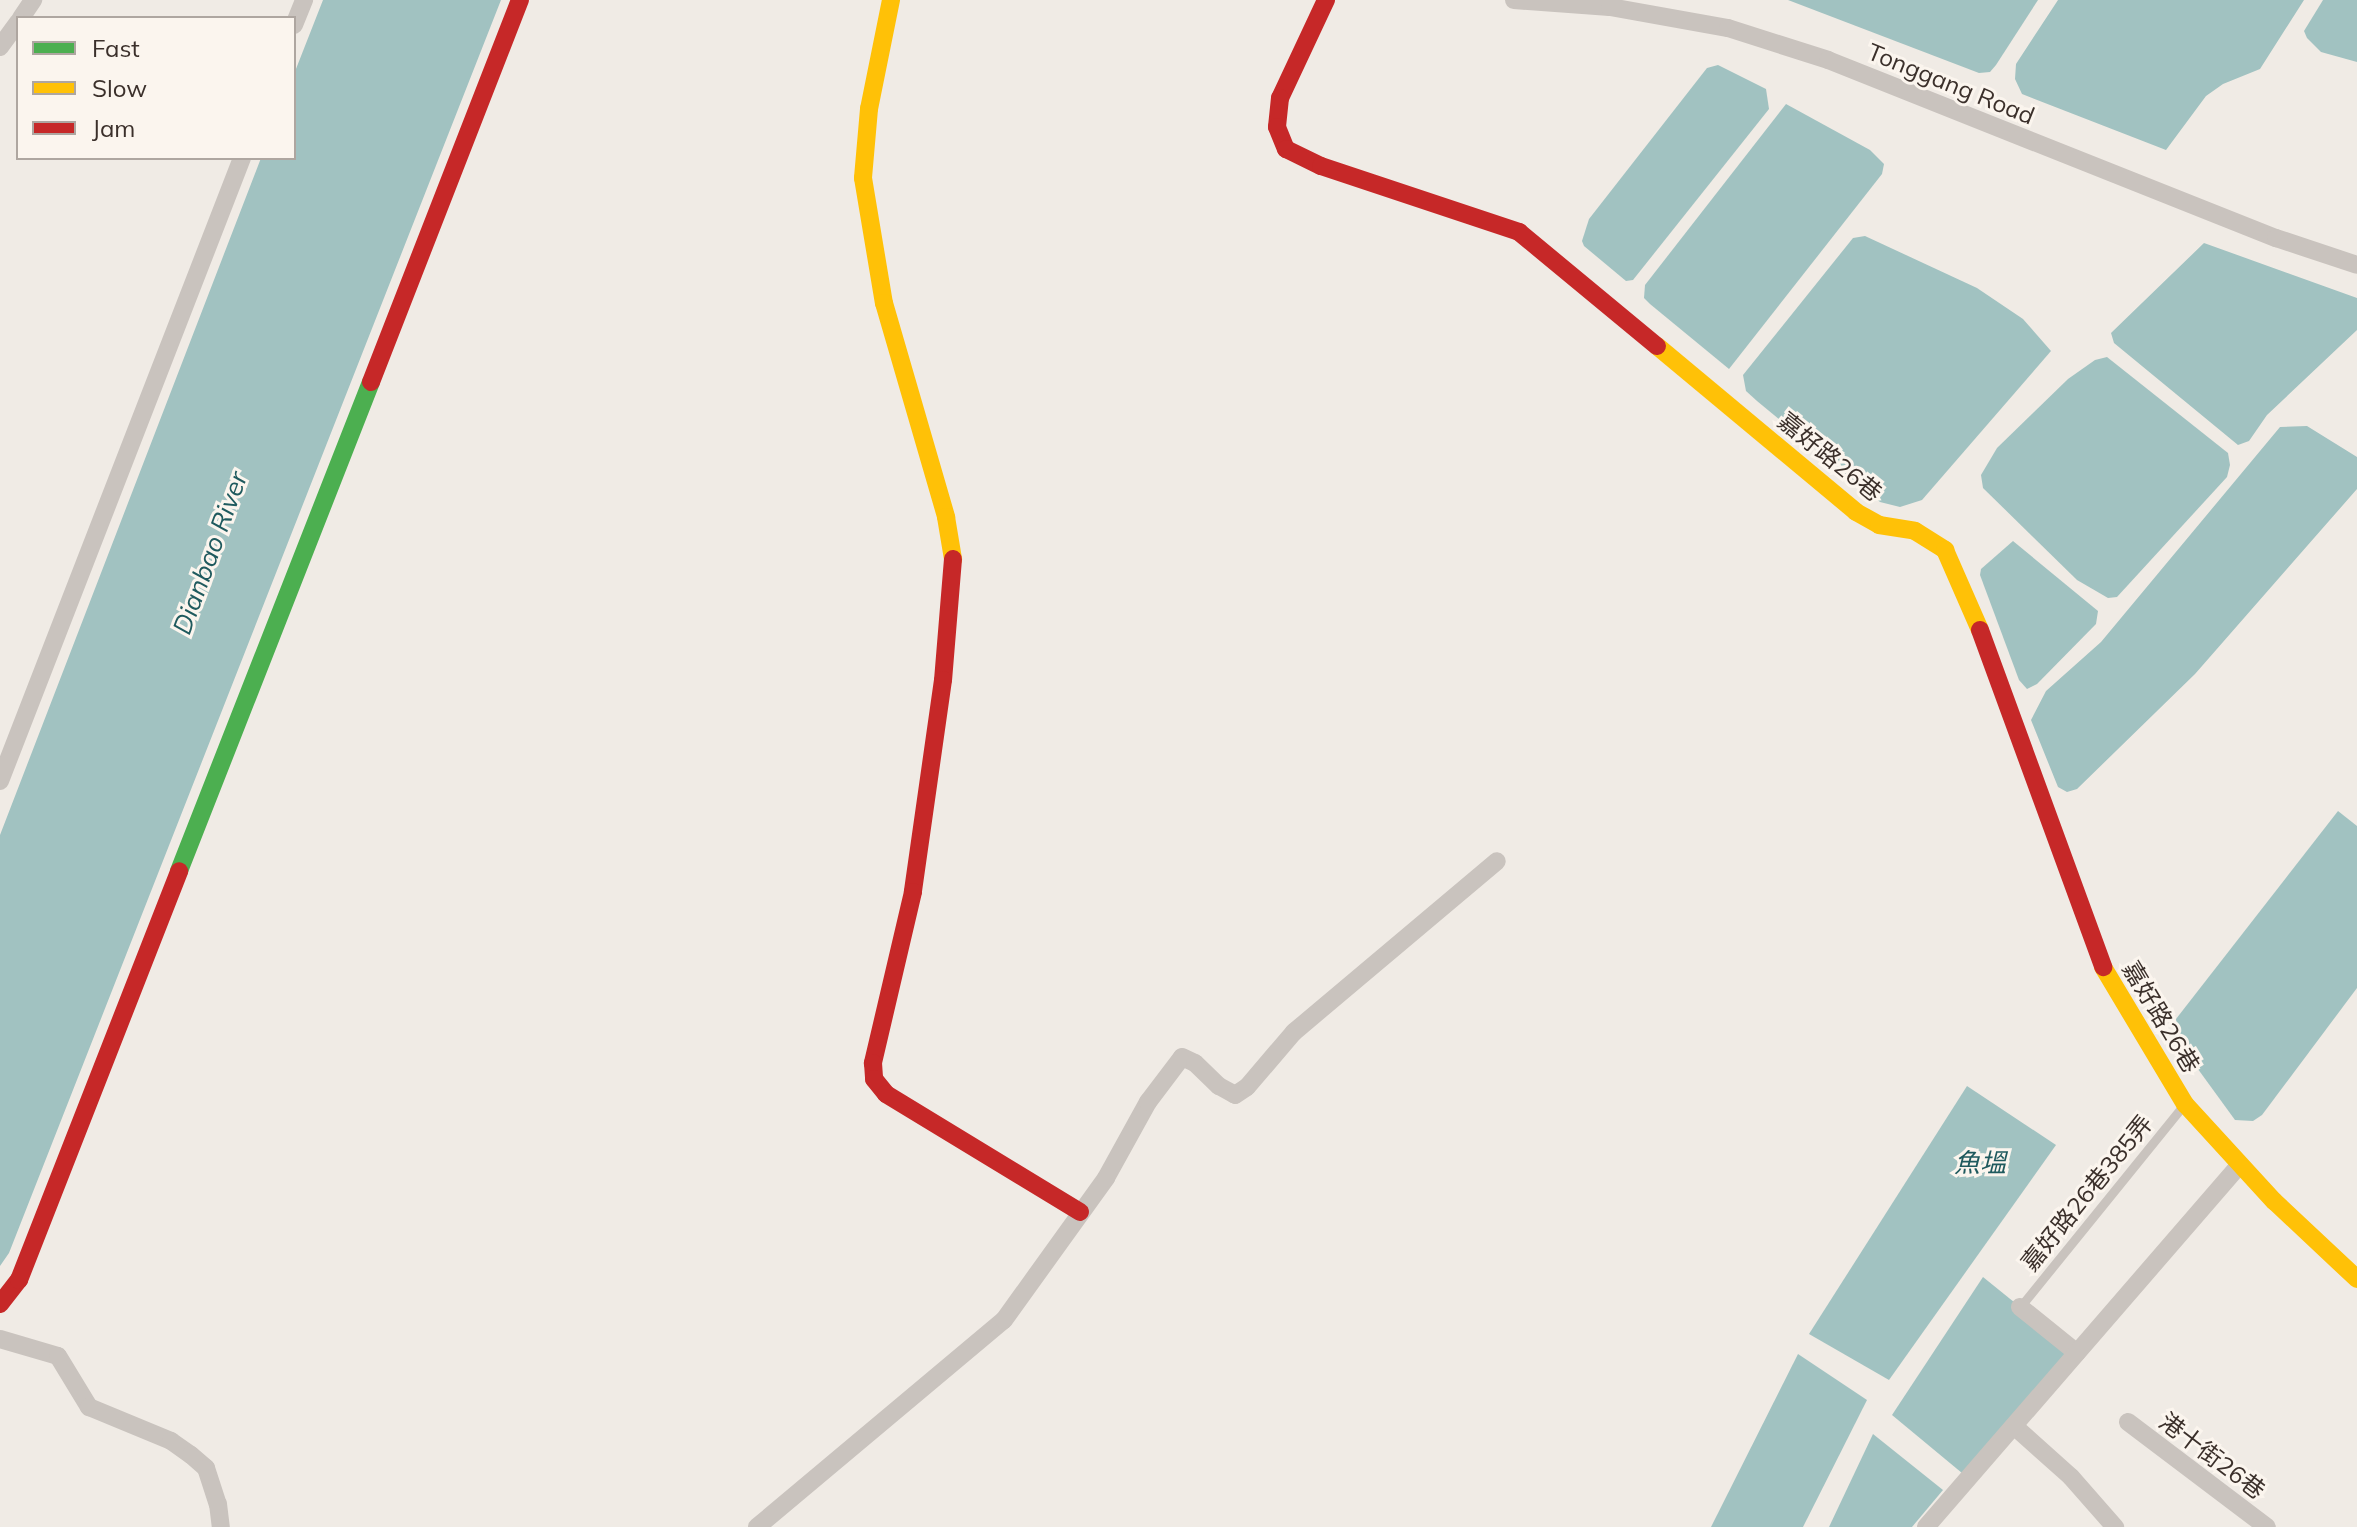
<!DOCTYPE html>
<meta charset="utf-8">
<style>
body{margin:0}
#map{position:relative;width:2357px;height:1527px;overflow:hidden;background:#f0ebe5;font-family:Mulish,"Noto Sans TC",sans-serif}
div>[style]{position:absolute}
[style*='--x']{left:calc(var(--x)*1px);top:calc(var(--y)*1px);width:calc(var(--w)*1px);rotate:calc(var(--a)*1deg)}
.water>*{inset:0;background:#a1c2c1}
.lane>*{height:9px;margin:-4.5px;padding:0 4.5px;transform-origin:4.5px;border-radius:4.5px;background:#c9c3be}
.street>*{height:18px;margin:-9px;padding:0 9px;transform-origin:9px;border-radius:9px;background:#c9c3be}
.fast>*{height:18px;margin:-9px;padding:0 9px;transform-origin:9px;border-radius:9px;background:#4caf50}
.slow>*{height:18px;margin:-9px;padding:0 9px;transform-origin:9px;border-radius:9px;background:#ffc107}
.jam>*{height:18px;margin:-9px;padding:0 9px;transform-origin:9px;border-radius:9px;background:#c62828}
span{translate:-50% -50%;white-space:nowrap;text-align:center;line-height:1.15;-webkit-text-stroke:6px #fbf5ee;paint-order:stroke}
.street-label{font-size:24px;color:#3b302b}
.water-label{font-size:26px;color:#1f5a5e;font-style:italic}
.legend{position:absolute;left:16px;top:16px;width:280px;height:144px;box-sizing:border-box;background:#fbf5ee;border:2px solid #aea6a0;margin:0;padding:10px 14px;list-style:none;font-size:24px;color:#3b302b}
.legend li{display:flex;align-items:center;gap:16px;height:40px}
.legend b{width:40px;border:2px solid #aea6a0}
</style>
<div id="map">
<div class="water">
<i style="clip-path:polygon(323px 0,501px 0,9px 1253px,0 1266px,0 835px,261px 158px,294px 158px,294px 74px)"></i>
<i style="clip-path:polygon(1788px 0,2038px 0,1996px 65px,1990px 72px,1979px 73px)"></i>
<i style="clip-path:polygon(2058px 0,2304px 0,2260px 69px,2223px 84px,2206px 96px,2166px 150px,2022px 94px,2015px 79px,2016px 64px)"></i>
<i style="clip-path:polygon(2323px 0,2357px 0,2357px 62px,2321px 52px,2307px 38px,2304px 31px)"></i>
<i style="clip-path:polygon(1718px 65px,1766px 89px,1769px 109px,1633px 280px,1626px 281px,1584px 246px,1582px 241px,1589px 219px,1707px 68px)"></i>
<i style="clip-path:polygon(1786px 104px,1870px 150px,1884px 164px,1882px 174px,1729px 369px,1650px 304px,1644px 298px,1645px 285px)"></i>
<i style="clip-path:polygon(1865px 236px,1977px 288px,2023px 319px,2051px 351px,1922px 500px,1900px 507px,1880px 502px,1757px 401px,1746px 391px,1743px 375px,1853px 238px)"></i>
<i style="clip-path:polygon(2204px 243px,2357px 298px,2357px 330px,2267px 415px,2249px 441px,2238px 445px,2114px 343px,2111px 333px)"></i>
<i style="clip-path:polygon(2107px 357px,2228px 453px,2230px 465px,2227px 477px,2117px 597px,2108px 598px,2077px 580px,1983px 488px,1981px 475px,1997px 448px,2068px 379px,2095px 360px)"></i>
<i style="clip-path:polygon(2307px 426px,2357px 457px,2357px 489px,2195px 674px,2077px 789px,2067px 792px,2058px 787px,2031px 720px,2046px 691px,2101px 642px,2280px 427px)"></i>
<i style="clip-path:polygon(2013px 541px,2098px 611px,2096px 624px,2037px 684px,2027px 689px,2019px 680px,1980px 575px,1981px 569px)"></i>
<i style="clip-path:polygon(2338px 811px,2357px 826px,2357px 988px,2262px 1115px,2253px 1121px,2235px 1120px,2179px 1043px,2176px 1019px)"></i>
<i style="clip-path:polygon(1967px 1086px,2056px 1145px,1889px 1380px,1809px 1334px)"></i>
<i style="clip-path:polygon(1983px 1277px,2077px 1353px,1968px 1478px,1892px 1415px)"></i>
<i style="clip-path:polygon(1798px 1354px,1867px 1400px,1803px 1527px,1711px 1527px)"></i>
<i style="clip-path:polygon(1873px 1434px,1943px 1490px,1912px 1527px,1829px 1527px)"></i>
</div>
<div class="lane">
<i style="--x:2020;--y:1307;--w:259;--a:-51"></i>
</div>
<div class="street">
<i style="--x:1514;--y:0;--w:96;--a:4.2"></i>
<i style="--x:1610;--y:7;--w:120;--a:10.1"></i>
<i style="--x:1728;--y:28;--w:105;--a:17.7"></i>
<i style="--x:1828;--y:60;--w:482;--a:21.7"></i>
<i style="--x:2276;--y:238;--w:85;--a:18.4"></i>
<i style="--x:21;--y:18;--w:22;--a:-56"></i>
<i style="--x:294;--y:25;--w:27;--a:-68"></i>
<i style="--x:0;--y:47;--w:31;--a:-54"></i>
<i style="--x:0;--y:781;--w:668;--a:-68.77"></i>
<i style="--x:2020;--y:1307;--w:73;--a:38.9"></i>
<i style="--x:0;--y:1339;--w:60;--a:16.3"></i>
<i style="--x:58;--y:1356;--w:60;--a:58.7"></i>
<i style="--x:89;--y:1407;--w:89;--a:22.5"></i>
<i style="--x:171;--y:1441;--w:24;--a:35"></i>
<i style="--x:191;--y:1455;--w:20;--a:41"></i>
<i style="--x:206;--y:1468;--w:38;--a:72"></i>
<i style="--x:218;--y:1504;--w:23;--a:83"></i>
<i style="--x:2128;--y:1422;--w:174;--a:37.1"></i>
<i style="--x:2014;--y:1426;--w:76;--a:41.8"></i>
<i style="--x:2071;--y:1477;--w:67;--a:48.7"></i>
<i style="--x:757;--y:1527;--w:322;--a:-40"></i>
<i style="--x:1004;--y:1320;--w:175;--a:-54.3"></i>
<i style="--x:1106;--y:1178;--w:87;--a:-61.1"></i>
<i style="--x:1148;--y:1102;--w:56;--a:-52.9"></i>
<i style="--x:1182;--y:1057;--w:14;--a:25"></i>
<i style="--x:1195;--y:1063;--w:33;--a:44"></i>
<i style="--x:1219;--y:1086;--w:18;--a:29"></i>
<i style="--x:1235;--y:1095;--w:14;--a:-34"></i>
<i style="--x:1247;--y:1087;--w:72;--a:-49.5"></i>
<i style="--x:1294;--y:1032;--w:265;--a:-40.1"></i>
<i style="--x:1926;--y:1527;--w:479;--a:-49.1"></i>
</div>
<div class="fast">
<i style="--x:179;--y:871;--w:525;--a:-68.56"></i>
</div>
<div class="slow">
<i style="--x:891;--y:0;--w:111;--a:101.4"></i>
<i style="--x:869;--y:109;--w:69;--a:95"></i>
<i style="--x:863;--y:178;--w:127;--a:80.5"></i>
<i style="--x:884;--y:303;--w:223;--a:73.8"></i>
<i style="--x:946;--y:517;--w:43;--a:80.5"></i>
<i style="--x:1657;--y:346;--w:259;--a:39.8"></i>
<i style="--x:1856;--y:512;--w:26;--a:29"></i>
<i style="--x:1879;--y:525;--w:36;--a:9"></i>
<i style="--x:1915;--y:531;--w:36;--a:32"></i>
<i style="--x:1945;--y:550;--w:87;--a:66.4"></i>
<i style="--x:2103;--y:967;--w:160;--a:59.1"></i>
<i style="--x:2185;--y:1104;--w:132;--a:47.5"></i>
<i style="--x:2274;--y:1201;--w:114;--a:43.2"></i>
</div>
<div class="jam">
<i style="--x:1326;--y:0;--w:108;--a:115.1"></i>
<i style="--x:1280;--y:98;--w:29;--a:96"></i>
<i style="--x:1277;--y:127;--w:24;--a:68"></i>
<i style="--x:1286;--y:149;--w:39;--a:26"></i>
<i style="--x:1321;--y:166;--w:209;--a:18.4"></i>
<i style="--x:1519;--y:232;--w:179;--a:39.6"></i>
<i style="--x:371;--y:382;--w:410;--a:-68.7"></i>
<i style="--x:953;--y:559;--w:121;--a:94.7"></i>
<i style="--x:943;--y:680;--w:214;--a:98.1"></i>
<i style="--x:913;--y:892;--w:176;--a:103.2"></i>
<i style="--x:873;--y:1063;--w:16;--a:86"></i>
<i style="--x:874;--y:1079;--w:19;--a:51"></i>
<i style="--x:886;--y:1094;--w:227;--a:31.3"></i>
<i style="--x:1980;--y:630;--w:359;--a:69.9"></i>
<i style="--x:0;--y:1304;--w:31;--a:-52"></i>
<i style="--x:19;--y:1280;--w:439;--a:-68.6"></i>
</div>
<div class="street-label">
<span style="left:1951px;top:84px;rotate:22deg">Tonggang Road</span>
<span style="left:1830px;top:457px;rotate:39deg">嘉好路26巷</span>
<span style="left:2161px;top:1017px;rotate:59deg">嘉好路26巷</span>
<span style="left:2087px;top:1193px;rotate:-51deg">嘉好路26巷385弄</span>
<span style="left:2212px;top:1456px;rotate:37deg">港十街26巷</span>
</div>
<div class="water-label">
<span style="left:210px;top:553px;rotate:-70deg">Dianbao River</span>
<span style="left:1980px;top:1163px">魚塭</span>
</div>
<ul class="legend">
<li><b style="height:10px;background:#4caf50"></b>Fast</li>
<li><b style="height:10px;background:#ffc107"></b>Slow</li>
<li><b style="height:10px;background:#c62828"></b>Jam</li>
</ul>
</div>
